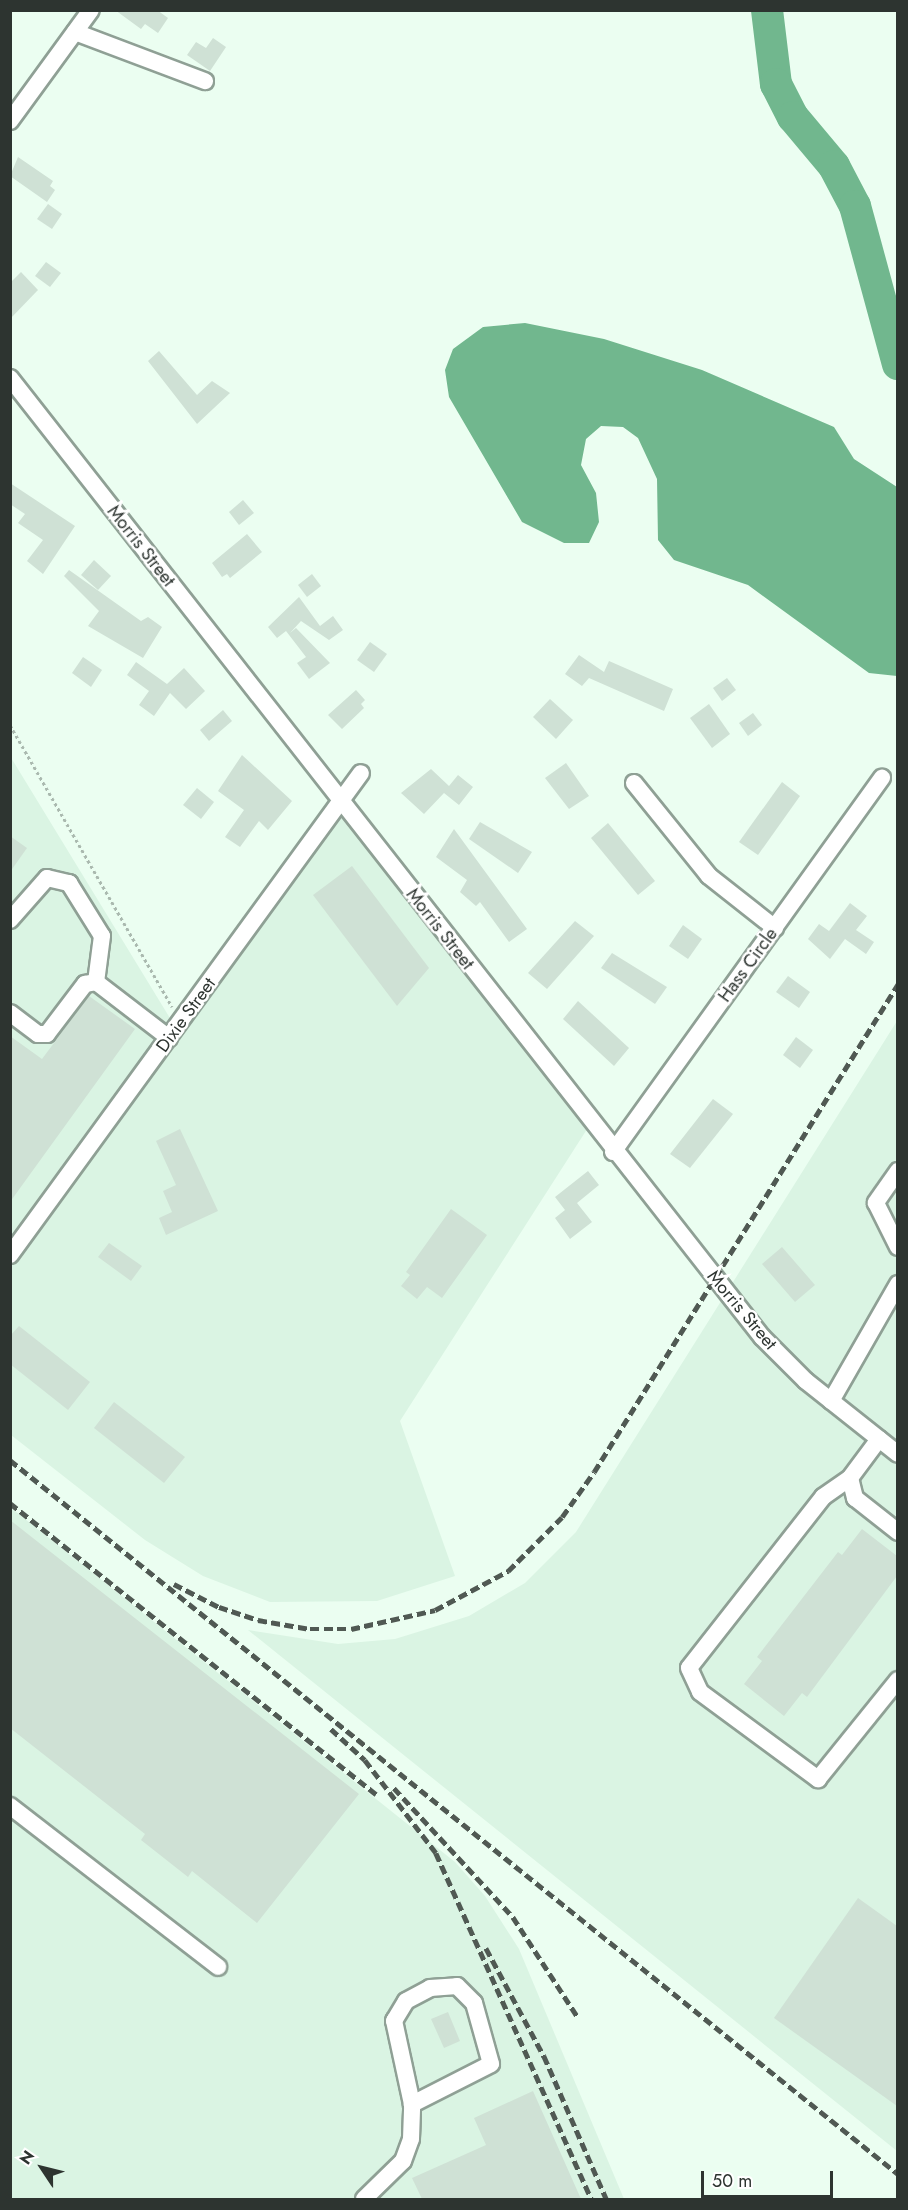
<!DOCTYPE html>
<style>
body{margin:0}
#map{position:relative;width:908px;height:2210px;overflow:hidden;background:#ebfef1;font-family:Jost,sans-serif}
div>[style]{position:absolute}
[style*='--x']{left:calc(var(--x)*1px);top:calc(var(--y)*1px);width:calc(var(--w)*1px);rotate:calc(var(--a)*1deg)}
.built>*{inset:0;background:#daf4e3}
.water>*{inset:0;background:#71b78e}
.river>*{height:32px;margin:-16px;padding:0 16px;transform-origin:16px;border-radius:16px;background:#71b78e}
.building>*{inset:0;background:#cfe1d5}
.path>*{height:3px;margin-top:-1.5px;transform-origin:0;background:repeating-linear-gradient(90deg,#aab9af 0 3px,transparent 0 6px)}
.roads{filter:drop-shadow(2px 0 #8fa095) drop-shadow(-2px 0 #8fa095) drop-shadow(0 2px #8fa095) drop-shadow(0 -2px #8fa095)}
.minor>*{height:16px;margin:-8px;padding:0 8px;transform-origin:8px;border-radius:8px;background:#fff}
.rail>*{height:4.5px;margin-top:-2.25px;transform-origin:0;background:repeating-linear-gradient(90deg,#505953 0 9px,transparent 0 13.5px)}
span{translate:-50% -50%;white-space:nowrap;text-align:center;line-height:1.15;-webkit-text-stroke:5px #fff;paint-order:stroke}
.street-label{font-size:18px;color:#2d3430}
.frame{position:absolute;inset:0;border:12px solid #2d3430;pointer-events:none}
.north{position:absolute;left:12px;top:2138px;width:60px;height:60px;-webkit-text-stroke:4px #fff;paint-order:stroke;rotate:305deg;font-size:16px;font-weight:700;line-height:24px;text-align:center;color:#2d3430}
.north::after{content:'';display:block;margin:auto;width:21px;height:27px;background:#2d3430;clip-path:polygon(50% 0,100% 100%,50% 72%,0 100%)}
.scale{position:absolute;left:701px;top:2171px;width:132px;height:27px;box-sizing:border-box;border:3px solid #2d3430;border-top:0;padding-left:8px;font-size:18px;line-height:21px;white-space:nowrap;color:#2d3430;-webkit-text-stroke:4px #fff;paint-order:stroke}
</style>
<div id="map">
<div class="built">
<i style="clip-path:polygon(10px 756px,176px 1028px,342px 802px,591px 1123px,400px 1421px,455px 1576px,377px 1601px,270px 1602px,203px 1576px,145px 1540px,11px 1435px)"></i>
<i style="clip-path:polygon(897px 1021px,897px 2151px,248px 1630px,338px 1644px,395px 1639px,469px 1616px,525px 1583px,576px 1532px)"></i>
<i style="clip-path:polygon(10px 1507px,455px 1862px,485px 1896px,519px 1949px,624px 2199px,11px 2199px)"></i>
</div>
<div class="water">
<i style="clip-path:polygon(525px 323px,604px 339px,702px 370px,834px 427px,854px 459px,897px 487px,897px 676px,869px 673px,748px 585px,674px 560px,658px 540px,657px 479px,638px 438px,623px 427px,601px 426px,586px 439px,581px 465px,596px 493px,599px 522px,589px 543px,564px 543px,522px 522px,449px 397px,445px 370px,453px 349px,483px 327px)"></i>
</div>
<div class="river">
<i style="--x:767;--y:10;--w:75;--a:83.1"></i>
<i style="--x:776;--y:84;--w:37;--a:63"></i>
<i style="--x:793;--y:117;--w:64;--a:50.1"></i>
<i style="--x:834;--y:166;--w:45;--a:62.3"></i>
<i style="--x:855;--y:206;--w:164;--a:74.8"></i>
</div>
<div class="building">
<i style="clip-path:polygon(115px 10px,157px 10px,168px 18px,158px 33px,145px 24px,141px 29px)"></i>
<i style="clip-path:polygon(213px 38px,226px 47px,210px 71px,187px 55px,196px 42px,206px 48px)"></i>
<i style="clip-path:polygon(18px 157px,53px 181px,50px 186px,55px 190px,47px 202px,10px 176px)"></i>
<i style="clip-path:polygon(48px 204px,62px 214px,52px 229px,37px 219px)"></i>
<i style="clip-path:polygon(46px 262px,61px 273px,50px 287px,35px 276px)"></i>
<i style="clip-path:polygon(21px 272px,38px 290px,10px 319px,10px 283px)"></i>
<i style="clip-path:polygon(159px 351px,197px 395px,212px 381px,230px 393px,197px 424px,148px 361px)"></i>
<i style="clip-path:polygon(10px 483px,75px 526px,43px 574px,27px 561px,43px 540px,18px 523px,25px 514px,10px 504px)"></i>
<i style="clip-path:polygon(243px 500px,254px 513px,239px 525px,229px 512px)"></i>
<i style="clip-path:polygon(247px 534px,262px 552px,230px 578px,227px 574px,222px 577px,212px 563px)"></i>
<i style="clip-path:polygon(94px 560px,111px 576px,98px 590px,81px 575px)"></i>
<i style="clip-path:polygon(69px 570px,141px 621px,148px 617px,162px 627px,143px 658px,88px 626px,99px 611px,64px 576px)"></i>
<i style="clip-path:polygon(312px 574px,321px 586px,307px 597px,298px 585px)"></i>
<i style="clip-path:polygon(299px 597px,320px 626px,333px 616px,343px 630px,329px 640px,301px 621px,290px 633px,296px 628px,330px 663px,309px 679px,297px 663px,306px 657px,286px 631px,277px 638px,268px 627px)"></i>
<i style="clip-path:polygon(370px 642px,387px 654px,374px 672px,357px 660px)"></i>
<i style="clip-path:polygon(579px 655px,604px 672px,609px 661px,673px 689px,664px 711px,589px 678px,582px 686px,565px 674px)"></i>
<i style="clip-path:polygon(83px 657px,102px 670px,91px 687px,72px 673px)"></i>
<i style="clip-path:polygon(136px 662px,167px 684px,184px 668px,205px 691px,186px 709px,170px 693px,154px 716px,139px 705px,149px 691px,127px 675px)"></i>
<i style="clip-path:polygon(727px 678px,736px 690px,722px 701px,713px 688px)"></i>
<i style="clip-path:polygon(356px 690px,365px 700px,361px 704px,364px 708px,342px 729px,328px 715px)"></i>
<i style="clip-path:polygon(550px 699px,573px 720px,556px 739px,533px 717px)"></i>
<i style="clip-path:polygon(709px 704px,730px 734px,712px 748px,690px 718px)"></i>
<i style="clip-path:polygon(223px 710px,232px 721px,209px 741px,200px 730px)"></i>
<i style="clip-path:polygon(753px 713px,762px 725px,748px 736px,739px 723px)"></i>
<i style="clip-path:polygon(242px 755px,292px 801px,268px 830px,259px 821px,240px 847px,225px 837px,244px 810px,218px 791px)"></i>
<i style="clip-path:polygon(566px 763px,589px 796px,569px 809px,545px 778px)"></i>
<i style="clip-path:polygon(431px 769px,449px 786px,458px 775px,473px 787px,459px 805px,444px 793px,424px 814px,401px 793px)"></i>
<i style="clip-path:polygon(782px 782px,800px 796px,758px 855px,739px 842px)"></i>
<i style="clip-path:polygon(197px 788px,214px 802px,201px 819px,183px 805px)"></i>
<i style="clip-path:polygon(480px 822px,532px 852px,518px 873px,469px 839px)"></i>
<i style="clip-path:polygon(608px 823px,655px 881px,638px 895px,591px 838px)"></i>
<i style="clip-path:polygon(454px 829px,527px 929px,509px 942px,480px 902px,476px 906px,460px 892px,467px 880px,436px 857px)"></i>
<i style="clip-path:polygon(10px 836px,27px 848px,10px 872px)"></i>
<i style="clip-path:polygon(352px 866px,429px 968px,397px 1006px,313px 895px)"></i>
<i style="clip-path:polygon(850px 903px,867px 916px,856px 930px,874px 942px,866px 954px,845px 939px,830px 959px,808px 939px,819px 924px,829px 931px)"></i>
<i style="clip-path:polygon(575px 921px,594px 936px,547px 989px,528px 973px)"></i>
<i style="clip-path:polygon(683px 925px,702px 939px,688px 959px,669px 946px)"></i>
<i style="clip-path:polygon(612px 953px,667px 987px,655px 1004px,601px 968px)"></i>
<i style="clip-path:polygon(788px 976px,810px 992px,799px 1008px,776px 992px)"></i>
<i style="clip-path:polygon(89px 996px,135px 1029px,10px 1202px,10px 1036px,42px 1059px)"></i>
<i style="clip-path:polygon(578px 1001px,629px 1048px,614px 1066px,563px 1019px)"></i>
<i style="clip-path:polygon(796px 1037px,813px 1050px,800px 1068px,783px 1055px)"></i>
<i style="clip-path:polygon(713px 1099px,733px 1114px,690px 1168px,670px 1154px)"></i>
<i style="clip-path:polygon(180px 1129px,218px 1211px,166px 1235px,159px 1218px,172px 1212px,163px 1191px,176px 1185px,156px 1141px)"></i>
<i style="clip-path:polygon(588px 1171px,599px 1185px,577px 1203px,592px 1222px,570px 1239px,555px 1218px,565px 1210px,555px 1197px)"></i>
<i style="clip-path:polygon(451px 1209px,487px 1235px,442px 1298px,427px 1287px,417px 1299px,401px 1286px,410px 1275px,406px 1272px)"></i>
<i style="clip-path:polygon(109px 1243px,142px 1266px,131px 1281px,98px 1257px)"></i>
<i style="clip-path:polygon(782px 1247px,815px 1285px,795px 1302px,762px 1264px)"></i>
<i style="clip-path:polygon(19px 1326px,90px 1382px,68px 1410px,10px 1364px,10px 1336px)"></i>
<i style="clip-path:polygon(114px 1402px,185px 1457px,164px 1483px,94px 1428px)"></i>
<i style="clip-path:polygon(10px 1520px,359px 1794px,257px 1923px,192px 1871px,188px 1877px,141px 1840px,145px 1834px,10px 1728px)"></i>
<i style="clip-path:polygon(862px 1529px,897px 1556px,897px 1576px,807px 1697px,802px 1693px,784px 1716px,744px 1684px,762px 1661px,757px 1657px,838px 1552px,842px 1555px)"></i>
<i style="clip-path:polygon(858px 1898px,897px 1926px,897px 2106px,774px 2018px)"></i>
<i style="clip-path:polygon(448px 2012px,460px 2041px,444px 2048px,431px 2019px)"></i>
<i style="clip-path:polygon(533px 2091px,581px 2199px,422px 2199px,412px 2178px,486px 2145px,474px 2118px)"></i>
</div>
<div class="path">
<i style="--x:10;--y:725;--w:325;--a:60.1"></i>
</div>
<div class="roads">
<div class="minor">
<i style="--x:75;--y:32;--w:139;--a:20.7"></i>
<i style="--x:10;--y:121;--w:137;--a:-53.9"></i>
<i style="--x:10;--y:378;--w:1219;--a:51.9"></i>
<i style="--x:762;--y:1337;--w:62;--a:45"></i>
<i style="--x:806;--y:1381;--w:117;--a:38.4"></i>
<i style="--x:634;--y:783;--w:119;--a:51.1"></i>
<i style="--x:709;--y:876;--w:84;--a:38.2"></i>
<i style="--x:10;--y:920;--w:56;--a:-48.6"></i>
<i style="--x:47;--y:878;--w:23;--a:13"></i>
<i style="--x:69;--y:883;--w:62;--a:58.1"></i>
<i style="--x:102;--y:936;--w:46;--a:97.4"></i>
<i style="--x:10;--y:1013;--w:35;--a:37"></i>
<i style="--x:38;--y:1034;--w:9;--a:0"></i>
<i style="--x:47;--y:1034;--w:63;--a:-52.8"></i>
<i style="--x:85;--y:984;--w:11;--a:-10"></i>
<i style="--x:96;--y:982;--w:92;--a:37.5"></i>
<i style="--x:613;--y:1152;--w:461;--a:-54.3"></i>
<i style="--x:898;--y:1171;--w:39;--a:125"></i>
<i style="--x:876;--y:1203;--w:49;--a:63.4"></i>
<i style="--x:10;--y:1255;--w:596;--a:-53.94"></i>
<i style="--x:831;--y:1401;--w:135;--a:-60.2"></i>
<i style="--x:879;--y:1439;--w:49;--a:126.6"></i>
<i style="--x:850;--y:1478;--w:21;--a:76"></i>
<i style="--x:855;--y:1498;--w:55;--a:38.3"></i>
<i style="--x:850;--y:1478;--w:33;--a:145"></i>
<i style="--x:823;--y:1497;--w:217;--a:128.1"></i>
<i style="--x:689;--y:1668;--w:26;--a:65"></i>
<i style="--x:700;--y:1692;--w:147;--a:36.4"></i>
<i style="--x:818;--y:1779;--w:127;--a:-51.1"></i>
<i style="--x:10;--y:1806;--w:263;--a:37.7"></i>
<i style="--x:364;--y:2199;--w:54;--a:-44.3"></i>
<i style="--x:403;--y:2161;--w:23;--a:-70"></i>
<i style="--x:411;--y:2139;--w:35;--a:-88"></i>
<i style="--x:412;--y:2104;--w:85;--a:-102.2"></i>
<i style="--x:394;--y:2021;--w:23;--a:-59"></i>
<i style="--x:406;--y:2001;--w:27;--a:-28"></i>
<i style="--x:430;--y:1988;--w:27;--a:-4"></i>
<i style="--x:457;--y:1986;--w:24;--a:45"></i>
<i style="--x:474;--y:2003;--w:63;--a:74.4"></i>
<i style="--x:491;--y:2064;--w:89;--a:153.1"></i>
</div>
</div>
<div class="rail">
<i style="--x:10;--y:1460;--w:1139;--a:38.8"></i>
<i style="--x:10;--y:1503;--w:468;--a:38.5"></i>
<i style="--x:174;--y:1584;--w:51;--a:27.1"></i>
<i style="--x:219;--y:1607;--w:41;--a:18.4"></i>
<i style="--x:258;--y:1620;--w:53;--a:9.8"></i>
<i style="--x:310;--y:1629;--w:41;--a:0"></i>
<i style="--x:351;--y:1629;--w:86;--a:-12.7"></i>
<i style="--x:435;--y:1610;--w:83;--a:-28.1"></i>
<i style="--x:508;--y:1571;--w:76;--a:-45"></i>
<i style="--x:562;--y:1517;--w:55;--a:-54.6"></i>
<i style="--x:594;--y:1472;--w:575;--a:-58.08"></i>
<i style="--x:331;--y:1729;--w:46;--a:42.4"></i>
<i style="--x:365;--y:1760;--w:117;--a:52.6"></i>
<i style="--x:436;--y:1853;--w:380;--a:65.8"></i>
<i style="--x:394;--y:1788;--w:176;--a:47.3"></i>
<i style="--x:513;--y:1917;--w:121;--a:57.1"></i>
<i style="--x:486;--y:1948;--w:123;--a:61.8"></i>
<i style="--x:544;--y:2056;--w:157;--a:66.4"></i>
</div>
<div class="street-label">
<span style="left:141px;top:546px;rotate:52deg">Morris Street</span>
<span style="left:440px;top:929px;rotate:52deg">Morris Street</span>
<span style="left:748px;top:965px;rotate:-54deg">Hass Circle</span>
<span style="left:186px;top:1015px;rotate:-54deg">Dixie Street</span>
<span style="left:742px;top:1310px;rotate:50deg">Morris Street</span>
</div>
<div class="frame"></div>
<div class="north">N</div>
<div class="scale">50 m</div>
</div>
